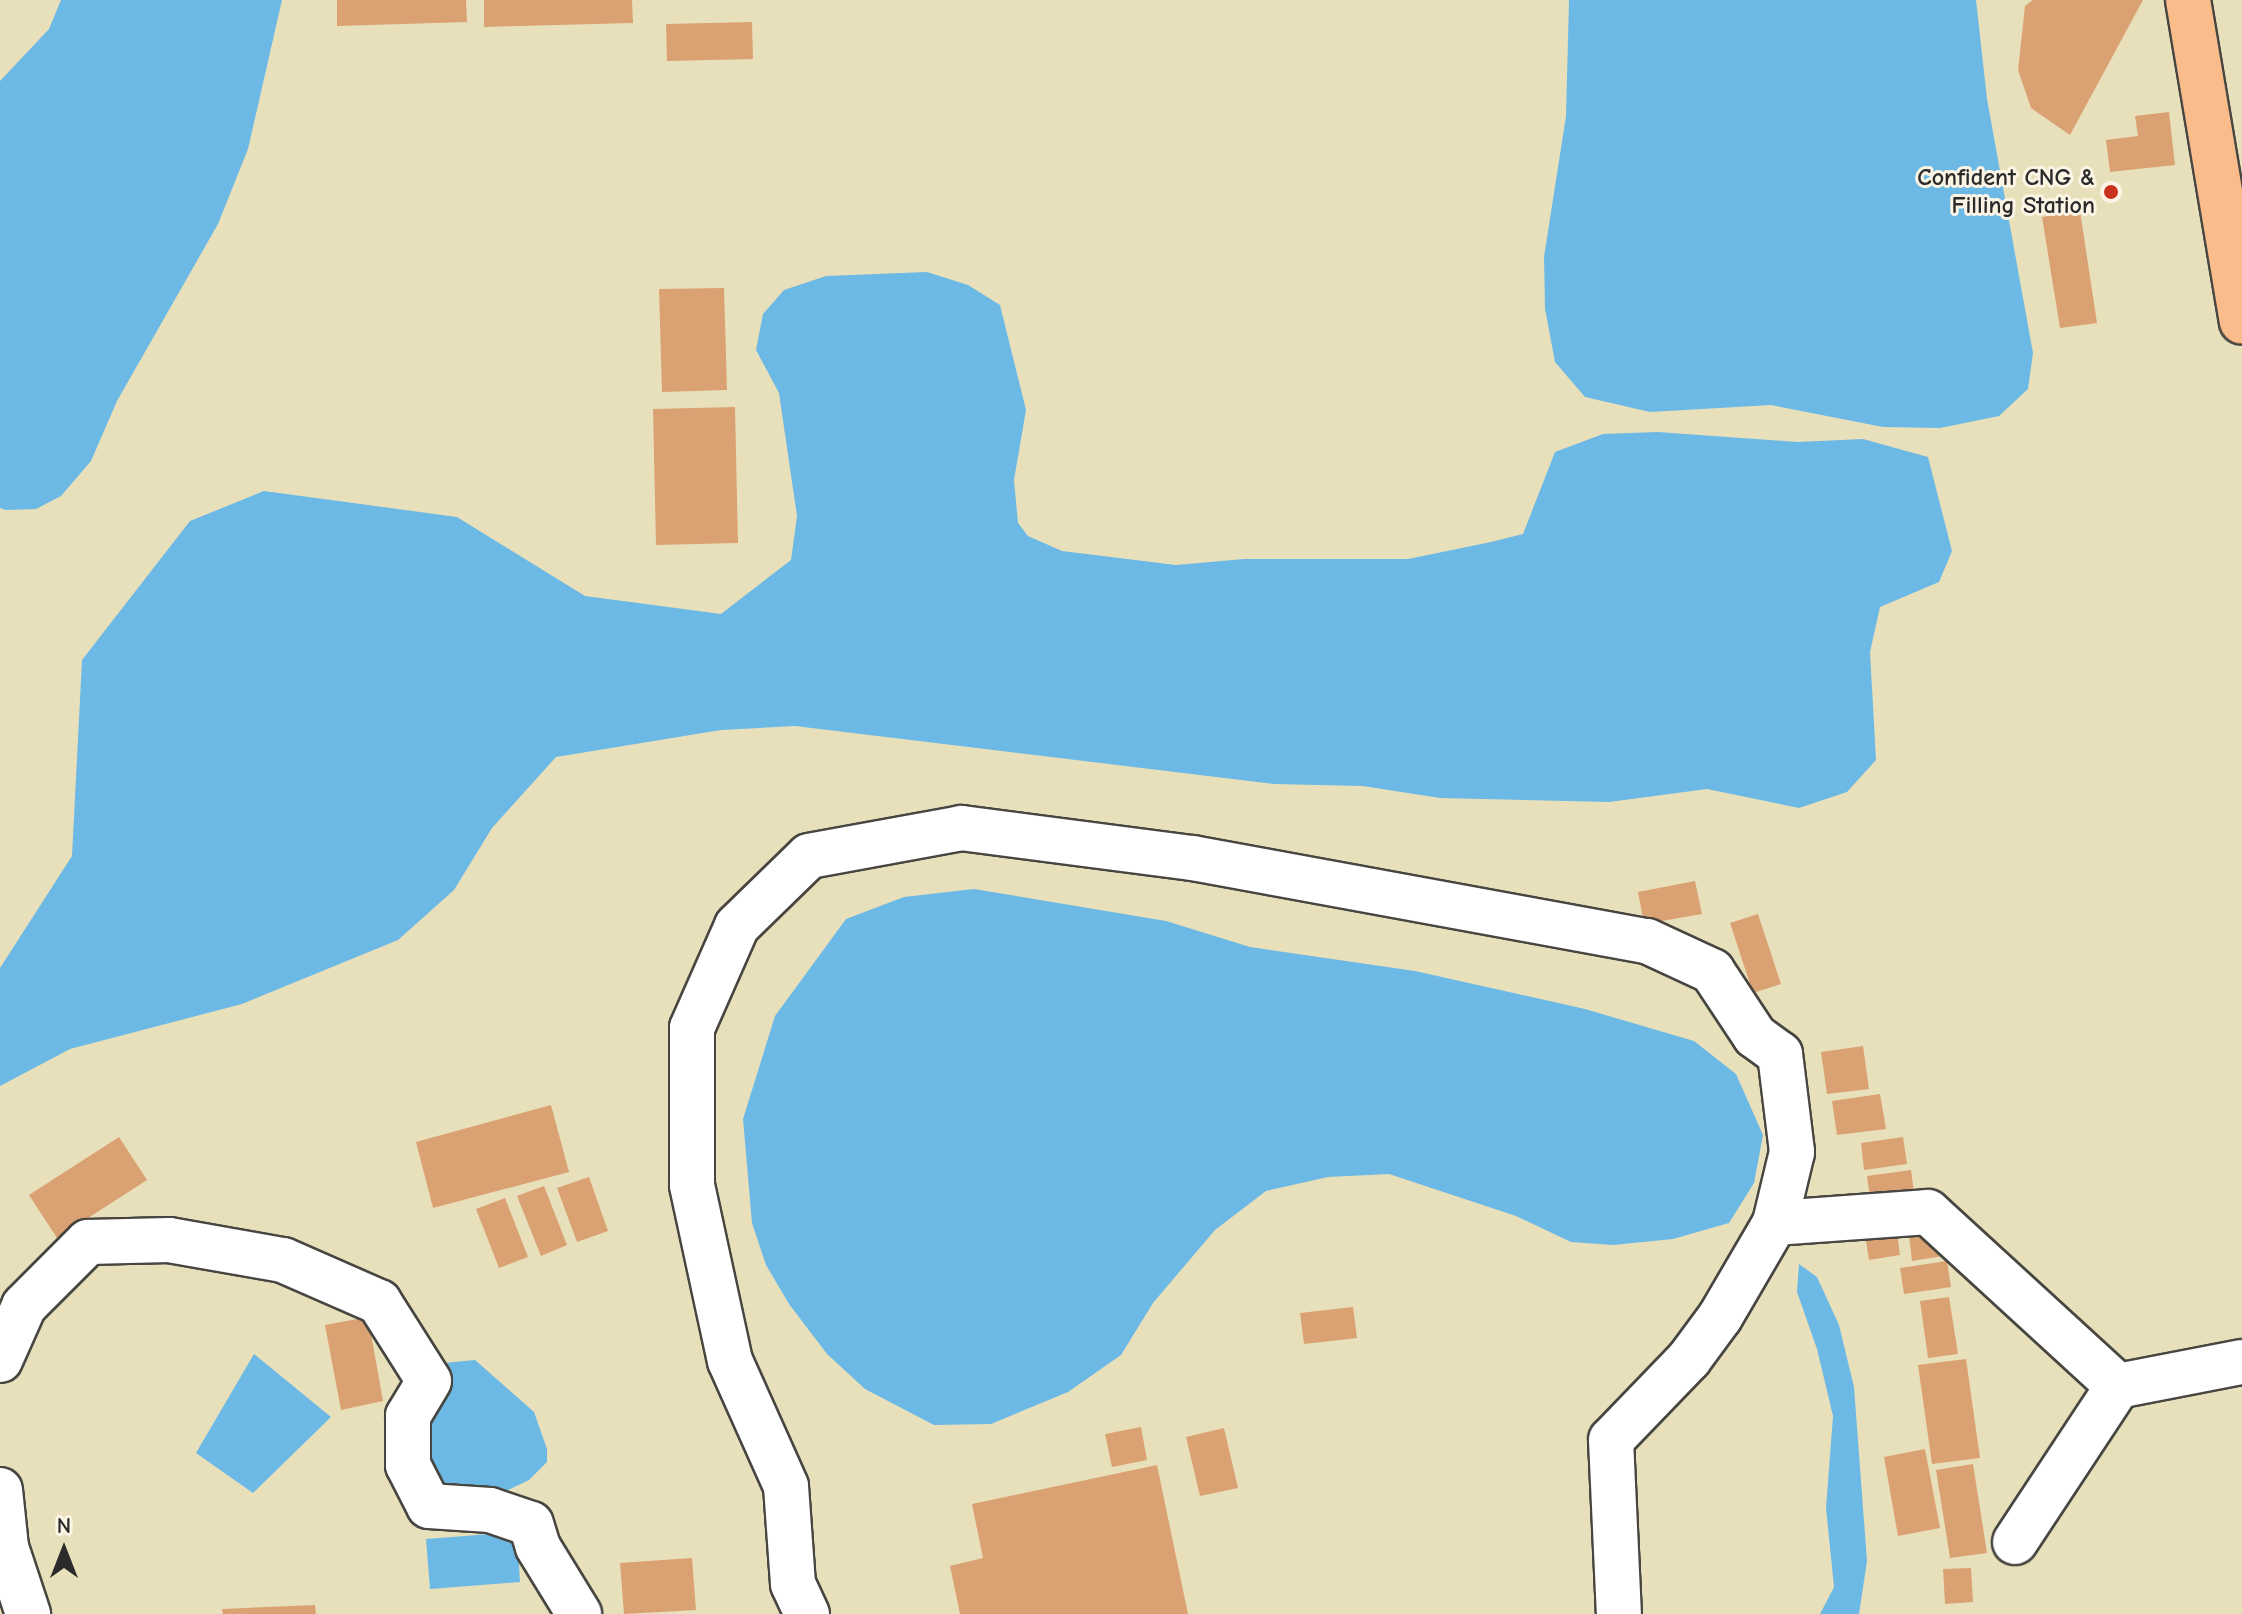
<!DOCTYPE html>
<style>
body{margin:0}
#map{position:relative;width:2242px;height:1614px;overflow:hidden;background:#e8e0bb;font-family:"Comic Neue",sans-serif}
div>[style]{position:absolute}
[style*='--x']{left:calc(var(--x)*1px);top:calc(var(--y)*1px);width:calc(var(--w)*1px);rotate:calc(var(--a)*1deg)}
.water>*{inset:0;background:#6cb9e6}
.building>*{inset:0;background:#daa173}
.roads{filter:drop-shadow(2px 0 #474641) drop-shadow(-2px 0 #474641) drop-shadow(0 2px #474641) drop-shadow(0 -2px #474641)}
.minor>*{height:44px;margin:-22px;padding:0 22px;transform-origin:22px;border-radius:22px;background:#fff}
.highway>*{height:44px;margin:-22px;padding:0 22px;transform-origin:22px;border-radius:22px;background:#fabc8b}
.dots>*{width:22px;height:22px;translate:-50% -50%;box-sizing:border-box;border:4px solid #fcf5e5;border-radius:50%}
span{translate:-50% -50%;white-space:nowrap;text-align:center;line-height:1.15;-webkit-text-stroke:6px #fcf5e5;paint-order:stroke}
.poi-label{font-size:24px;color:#2b2b2b;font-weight:700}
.right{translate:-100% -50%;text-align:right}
.north{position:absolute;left:24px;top:1510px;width:80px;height:80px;-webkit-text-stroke:6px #fcf5e5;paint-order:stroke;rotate:0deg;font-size:22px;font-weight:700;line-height:32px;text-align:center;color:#2b2b2b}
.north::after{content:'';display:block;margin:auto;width:28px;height:36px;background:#2b2b2b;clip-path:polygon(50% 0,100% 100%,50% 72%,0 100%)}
</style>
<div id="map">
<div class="water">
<i style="clip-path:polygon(61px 0,282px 0,248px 149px,218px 224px,117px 401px,91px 461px,61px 496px,36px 509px,6px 510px,0 508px,0 81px,49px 29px)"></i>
<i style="clip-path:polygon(1569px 0,1976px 0,1987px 99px,2033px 353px,2028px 389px,1999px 416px,1940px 428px,1883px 427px,1771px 405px,1650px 412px,1585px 397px,1555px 362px,1545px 309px,1544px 257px,1566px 116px)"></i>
<i style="clip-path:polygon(927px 272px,968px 285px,1000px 305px,1026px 410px,1014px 480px,1018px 523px,1028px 536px,1062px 551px,1176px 565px,1244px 559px,1408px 559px,1491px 542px,1523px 534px,1555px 452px,1603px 434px,1658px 432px,1798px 442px,1863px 439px,1928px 457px,1952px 551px,1939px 582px,1880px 607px,1870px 652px,1876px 760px,1847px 792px,1799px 808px,1707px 789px,1609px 802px,1440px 798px,1363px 786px,1274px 784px,795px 726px,721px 730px,556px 757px,492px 828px,454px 890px,398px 940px,242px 1004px,70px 1049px,0 1086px,0 968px,72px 856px,82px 660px,190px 521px,264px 491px,457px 517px,585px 596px,721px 614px,791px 560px,797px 516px,779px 393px,756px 350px,763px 314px,784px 290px,826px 276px)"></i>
<i style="clip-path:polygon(974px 889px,1166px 921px,1250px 947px,1415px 971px,1585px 1009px,1694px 1041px,1736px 1074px,1763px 1135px,1754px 1183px,1729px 1223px,1673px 1239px,1613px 1245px,1571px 1242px,1516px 1216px,1389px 1174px,1328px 1177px,1266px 1191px,1215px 1230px,1153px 1303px,1121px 1355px,1068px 1392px,991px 1424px,934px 1425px,865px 1389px,827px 1354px,789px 1304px,766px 1265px,752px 1223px,743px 1119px,775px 1016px,846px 919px,904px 897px)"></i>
<i style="clip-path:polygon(1799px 1264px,1817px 1277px,1839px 1325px,1854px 1387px,1867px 1561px,1859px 1614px,1820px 1614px,1834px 1587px,1826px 1508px,1833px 1416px,1817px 1349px,1797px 1292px)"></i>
<i style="clip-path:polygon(254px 1354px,331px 1417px,253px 1493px,196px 1453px)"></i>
<i style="clip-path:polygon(475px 1360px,534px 1412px,547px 1449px,547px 1462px,529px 1480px,491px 1498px,468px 1498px,436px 1483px,424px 1452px,430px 1436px,429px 1381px,444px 1363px)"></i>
<i style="clip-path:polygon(517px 1532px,520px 1582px,430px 1589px,426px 1539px)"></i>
</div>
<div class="building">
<i style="clip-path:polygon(337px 0,466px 0,467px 22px,337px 26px)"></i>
<i style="clip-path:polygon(484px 0,632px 0,633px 23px,484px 27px)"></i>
<i style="clip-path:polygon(2033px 0,2143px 0,2070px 135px,2031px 108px,2018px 70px,2025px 6px)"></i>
<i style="clip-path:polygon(752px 22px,753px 59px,667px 61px,666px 24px)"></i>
<i style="clip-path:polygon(2169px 112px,2175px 165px,2110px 172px,2106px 140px,2138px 136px,2135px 116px)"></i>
<i style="clip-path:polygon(2080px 211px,2097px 323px,2060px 328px,2042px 217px)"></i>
<i style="clip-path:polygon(724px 288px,727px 390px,662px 392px,659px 289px)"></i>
<i style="clip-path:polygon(735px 407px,738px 543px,656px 545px,653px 409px)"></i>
<i style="clip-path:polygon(1695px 881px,1702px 914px,1644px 924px,1638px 892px)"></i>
<i style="clip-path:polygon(1758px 914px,1781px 984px,1753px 993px,1730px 923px)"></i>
<i style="clip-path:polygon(1863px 1046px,1869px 1089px,1827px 1094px,1821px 1052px)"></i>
<i style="clip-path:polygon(1880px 1094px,1886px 1129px,1837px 1135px,1832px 1101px)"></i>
<i style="clip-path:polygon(551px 1105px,569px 1172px,433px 1208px,416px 1142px)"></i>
<i style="clip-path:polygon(119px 1137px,147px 1180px,57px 1238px,29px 1195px)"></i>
<i style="clip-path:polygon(1903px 1137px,1907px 1164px,1864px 1170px,1861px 1143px)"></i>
<i style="clip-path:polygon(1911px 1170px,1916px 1207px,1872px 1213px,1867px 1176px)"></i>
<i style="clip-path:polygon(589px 1177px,608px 1231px,577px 1242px,557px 1188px)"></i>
<i style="clip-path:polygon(544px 1186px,567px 1245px,541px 1256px,517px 1196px)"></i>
<i style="clip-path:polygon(505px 1198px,528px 1257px,499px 1268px,476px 1209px)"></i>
<i style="clip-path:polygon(1896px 1224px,1900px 1255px,1869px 1260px,1864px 1229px)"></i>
<i style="clip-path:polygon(1939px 1231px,1943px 1256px,1912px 1261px,1909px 1235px)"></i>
<i style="clip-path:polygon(1947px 1261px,1951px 1287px,1904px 1294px,1900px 1268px)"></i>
<i style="clip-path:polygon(1949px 1297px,1958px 1354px,1928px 1358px,1920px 1301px)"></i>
<i style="clip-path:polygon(1353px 1307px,1357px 1338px,1304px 1344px,1300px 1313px)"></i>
<i style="clip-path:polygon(368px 1317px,383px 1401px,341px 1410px,325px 1325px)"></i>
<i style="clip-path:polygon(1966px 1359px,1980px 1458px,1932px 1464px,1918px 1365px)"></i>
<i style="clip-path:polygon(1141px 1427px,1147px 1460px,1112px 1467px,1105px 1434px)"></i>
<i style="clip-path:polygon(1224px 1428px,1238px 1488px,1200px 1496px,1186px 1437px)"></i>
<i style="clip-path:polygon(1925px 1449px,1940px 1528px,1898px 1536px,1884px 1457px)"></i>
<i style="clip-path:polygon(1973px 1464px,1987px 1553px,1950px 1558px,1936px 1470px)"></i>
<i style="clip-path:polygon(1157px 1465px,1188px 1614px,960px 1614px,950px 1566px,983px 1558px,972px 1504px)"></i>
<i style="clip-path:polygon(692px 1558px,696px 1610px,624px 1614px,620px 1563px)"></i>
<i style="clip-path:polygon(1971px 1568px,1973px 1602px,1945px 1604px,1943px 1569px)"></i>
<i style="clip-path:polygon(315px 1605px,316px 1614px,223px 1614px,222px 1609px)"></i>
</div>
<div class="roads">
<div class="minor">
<i style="--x:1775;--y:1223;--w:153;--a:-4.1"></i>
<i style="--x:1928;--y:1212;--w:258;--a:42.5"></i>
<i style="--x:2118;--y:1386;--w:126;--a:-11"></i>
<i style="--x:0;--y:1360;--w:59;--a:-66"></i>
<i style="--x:24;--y:1306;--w:91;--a:-45"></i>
<i style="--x:88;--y:1242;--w:81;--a:-1.4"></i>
<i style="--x:169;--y:1240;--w:116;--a:10"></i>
<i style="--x:283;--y:1260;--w:105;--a:23.6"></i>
<i style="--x:379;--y:1302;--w:93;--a:57.7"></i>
<i style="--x:429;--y:1381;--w:41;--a:121"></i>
<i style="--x:408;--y:1416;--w:49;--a:90"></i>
<i style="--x:408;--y:1465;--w:46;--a:62.9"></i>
<i style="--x:429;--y:1506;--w:61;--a:3.8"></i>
<i style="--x:490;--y:1510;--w:43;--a:18.9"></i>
<i style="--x:531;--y:1524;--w:24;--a:73"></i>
<i style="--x:538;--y:1547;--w:79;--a:58.5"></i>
<i style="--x:0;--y:1490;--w:57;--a:84"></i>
<i style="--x:6;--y:1547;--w:71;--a:71.8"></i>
<i style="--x:2015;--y:1542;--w:187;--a:-56.6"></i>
<i style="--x:807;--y:1614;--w:33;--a:-115"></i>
<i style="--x:793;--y:1584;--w:98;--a:-94.1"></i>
<i style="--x:786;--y:1486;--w:137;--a:-114.1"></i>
<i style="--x:730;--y:1361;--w:180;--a:-102.2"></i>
<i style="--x:692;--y:1185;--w:157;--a:-90"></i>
<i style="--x:692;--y:1028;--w:111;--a:-66.2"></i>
<i style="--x:737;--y:926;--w:100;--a:-44.2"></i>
<i style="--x:809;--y:856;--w:155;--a:-10.4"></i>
<i style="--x:961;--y:828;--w:234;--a:7.4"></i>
<i style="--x:1193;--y:858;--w:462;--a:10.4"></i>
<i style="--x:1647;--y:941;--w:72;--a:24.8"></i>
<i style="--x:1712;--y:971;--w:78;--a:56.5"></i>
<i style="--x:1755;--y:1036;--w:31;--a:36"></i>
<i style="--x:1780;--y:1054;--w:99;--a:83"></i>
<i style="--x:1792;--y:1152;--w:73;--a:103.5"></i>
<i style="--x:1775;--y:1223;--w:109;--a:120.3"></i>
<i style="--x:1720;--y:1317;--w:52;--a:126.4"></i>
<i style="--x:1689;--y:1359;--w:112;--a:133.9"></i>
<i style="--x:1611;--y:1440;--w:174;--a:87.4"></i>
</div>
<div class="highway">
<i style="--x:2188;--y:0;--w:326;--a:80.5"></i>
</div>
</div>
<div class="dots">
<i style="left:2111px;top:192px;background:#c8321e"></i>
</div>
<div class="poi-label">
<span class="right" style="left:2095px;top:192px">Confident CNG &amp;<br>Filling Station</span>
</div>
<div class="north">N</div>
</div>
